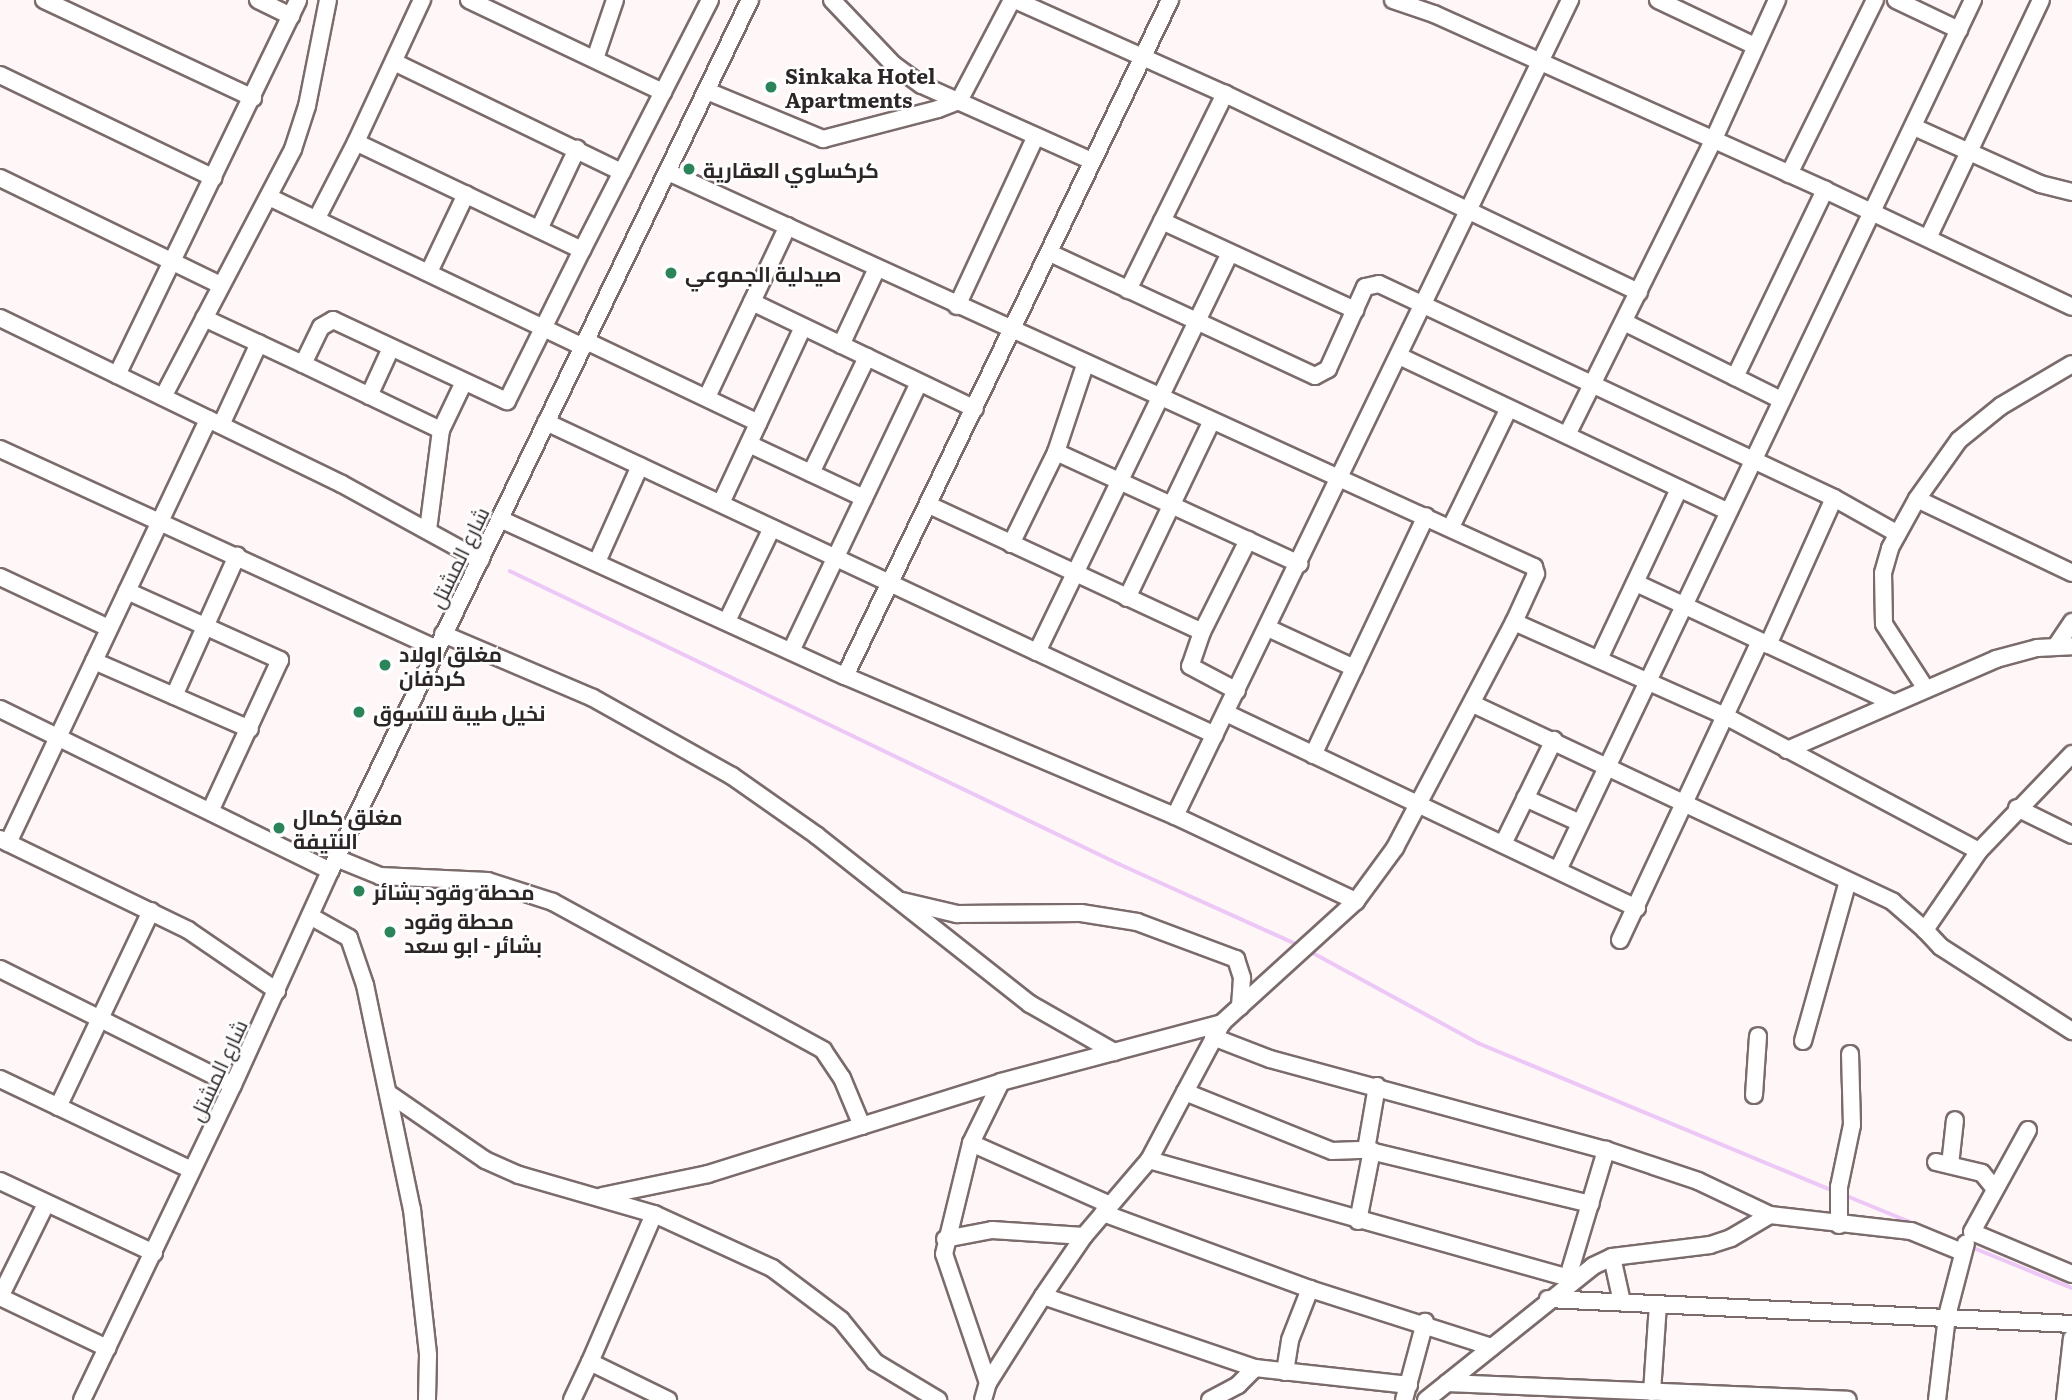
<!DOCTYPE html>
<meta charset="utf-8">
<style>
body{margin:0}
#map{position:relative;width:2072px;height:1400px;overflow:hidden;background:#fff7f7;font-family:Literata,Cairo,serif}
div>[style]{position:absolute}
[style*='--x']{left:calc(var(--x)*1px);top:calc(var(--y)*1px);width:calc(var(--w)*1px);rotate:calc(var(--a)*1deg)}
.stream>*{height:3.5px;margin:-1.75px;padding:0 1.75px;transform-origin:1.75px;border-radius:1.75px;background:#edc8f7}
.roads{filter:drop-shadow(2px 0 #7b6b6b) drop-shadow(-2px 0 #7b6b6b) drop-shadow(0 2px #7b6b6b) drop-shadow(0 -2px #7b6b6b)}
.minor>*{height:16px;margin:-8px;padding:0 8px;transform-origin:8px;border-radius:8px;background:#fff}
.dots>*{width:19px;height:19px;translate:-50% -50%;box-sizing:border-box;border:4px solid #fff;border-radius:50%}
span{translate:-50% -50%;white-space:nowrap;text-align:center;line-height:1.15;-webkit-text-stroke:5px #fff;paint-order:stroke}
.poi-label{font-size:21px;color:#2d2627;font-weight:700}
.left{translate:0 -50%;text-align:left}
.street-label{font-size:21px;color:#2d2627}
</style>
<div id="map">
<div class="stream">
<i style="--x:510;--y:571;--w:676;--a:25.69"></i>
<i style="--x:1119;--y:864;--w:196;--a:24.3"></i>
<i style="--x:1315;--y:954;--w:186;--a:28.6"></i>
<i style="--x:1478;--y:1043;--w:380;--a:22.6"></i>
<i style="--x:1847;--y:1196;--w:118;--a:22.4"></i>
<i style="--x:1974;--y:1248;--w:106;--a:22.2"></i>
</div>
<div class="roads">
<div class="minor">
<i style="--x:44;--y:0;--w:231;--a:25.1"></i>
<i style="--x:258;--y:0;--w:37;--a:26"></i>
<i style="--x:469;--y:0;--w:215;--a:25.4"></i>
<i style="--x:832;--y:0;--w:90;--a:46.4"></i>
<i style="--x:894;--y:65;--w:34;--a:36"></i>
<i style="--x:922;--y:85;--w:186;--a:24.1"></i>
<i style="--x:1015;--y:0;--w:230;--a:24.1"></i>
<i style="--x:1225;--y:94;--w:459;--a:25.6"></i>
<i style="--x:1393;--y:0;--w:43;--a:18.9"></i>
<i style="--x:1434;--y:14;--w:429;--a:24.2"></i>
<i style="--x:1825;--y:190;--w:273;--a:25.3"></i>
<i style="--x:1658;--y:0;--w:107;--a:25.4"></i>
<i style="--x:1896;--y:0;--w:70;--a:25.5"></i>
<i style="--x:595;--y:59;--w:62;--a:-71.3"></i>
<i style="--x:394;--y:62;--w:253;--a:25.8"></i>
<i style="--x:622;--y:172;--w:193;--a:-62.9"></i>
<i style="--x:0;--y:75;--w:237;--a:25.7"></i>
<i style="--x:707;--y:91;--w:126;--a:22.5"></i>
<i style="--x:823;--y:139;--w:119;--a:-14.6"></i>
<i style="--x:938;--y:109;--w:22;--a:-21"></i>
<i style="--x:959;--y:101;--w:114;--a:-62.3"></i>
<i style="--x:1914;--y:127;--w:138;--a:24.3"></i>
<i style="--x:2040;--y:184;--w:33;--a:14"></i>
<i style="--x:668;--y:172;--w:952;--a:24.52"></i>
<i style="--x:1534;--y:567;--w:7;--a:74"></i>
<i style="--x:1536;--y:574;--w:53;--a:114.6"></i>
<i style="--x:1514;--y:622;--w:255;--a:117.8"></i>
<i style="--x:1395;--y:848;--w:66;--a:126.3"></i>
<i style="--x:1356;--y:901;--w:181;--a:137.7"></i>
<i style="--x:1222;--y:1023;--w:78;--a:118.2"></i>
<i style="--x:1185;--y:1092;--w:158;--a:21.9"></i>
<i style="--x:1332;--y:1151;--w:34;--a:-2"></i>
<i style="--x:1789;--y:174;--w:194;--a:-63.7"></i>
<i style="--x:0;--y:178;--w:245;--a:25.9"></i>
<i style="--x:271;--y:198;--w:346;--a:25.5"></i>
<i style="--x:317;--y:218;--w:85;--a:-62.8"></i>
<i style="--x:1162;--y:221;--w:213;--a:24.8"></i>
<i style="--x:539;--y:229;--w:89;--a:-64.6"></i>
<i style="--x:1928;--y:238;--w:263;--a:-64.6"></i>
<i style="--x:582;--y:250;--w:88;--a:-62.9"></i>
<i style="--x:1050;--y:253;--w:292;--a:24.9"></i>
<i style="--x:1315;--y:376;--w:15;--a:-28"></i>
<i style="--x:1328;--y:369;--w:90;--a:-65.7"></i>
<i style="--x:1365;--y:287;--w:14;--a:-12"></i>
<i style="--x:1379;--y:284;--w:503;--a:25.19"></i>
<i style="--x:1834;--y:498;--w:73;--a:29.4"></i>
<i style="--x:429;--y:272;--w:86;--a:-64.6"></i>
<i style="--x:1128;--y:290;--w:219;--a:-63.7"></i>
<i style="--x:752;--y:302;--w:247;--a:25.6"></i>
<i style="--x:957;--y:306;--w:187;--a:-65.1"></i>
<i style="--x:0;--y:318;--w:380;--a:25.9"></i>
<i style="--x:342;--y:484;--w:158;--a:28.8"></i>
<i style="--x:204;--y:318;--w:109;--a:24.9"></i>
<i style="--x:303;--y:364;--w:41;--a:-64.1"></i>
<i style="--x:321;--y:327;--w:14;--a:-30"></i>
<i style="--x:333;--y:320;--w:192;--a:25"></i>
<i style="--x:507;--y:401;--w:169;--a:-63.6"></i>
<i style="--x:582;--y:250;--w:250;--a:-154.5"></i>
<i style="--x:356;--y:142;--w:157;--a:-65.1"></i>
<i style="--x:1624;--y:322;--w:173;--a:26.4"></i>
<i style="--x:586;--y:341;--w:191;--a:25.4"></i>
<i style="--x:841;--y:345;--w:85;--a:-64.9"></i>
<i style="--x:1399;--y:356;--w:363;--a:25.3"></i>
<i style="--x:303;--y:364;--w:153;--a:25.6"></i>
<i style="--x:441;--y:430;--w:51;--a:-64.4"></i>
<i style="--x:1085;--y:365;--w:92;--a:108.4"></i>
<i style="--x:1056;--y:452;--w:268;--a:24.7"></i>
<i style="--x:117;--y:375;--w:416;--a:-64.2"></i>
<i style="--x:1735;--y:377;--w:208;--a:-64.3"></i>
<i style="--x:369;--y:396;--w:53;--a:-65.4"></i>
<i style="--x:163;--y:397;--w:280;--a:-62.3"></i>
<i style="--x:293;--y:149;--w:45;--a:-72"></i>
<i style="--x:307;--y:106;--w:108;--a:-78.8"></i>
<i style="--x:707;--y:397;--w:189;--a:-64.7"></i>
<i style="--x:546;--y:422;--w:542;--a:25.1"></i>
<i style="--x:1037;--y:652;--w:443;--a:-64.2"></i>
<i style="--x:221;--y:425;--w:90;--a:-65.1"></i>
<i style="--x:1567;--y:435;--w:328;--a:-63.6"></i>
<i style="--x:1713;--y:141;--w:155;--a:-65.6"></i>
<i style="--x:749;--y:444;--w:127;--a:25.2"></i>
<i style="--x:0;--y:449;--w:480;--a:24.6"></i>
<i style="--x:811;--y:473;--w:129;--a:-64.2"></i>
<i style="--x:1917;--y:499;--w:172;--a:25.5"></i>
<i style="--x:721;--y:503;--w:194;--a:-65"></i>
<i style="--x:929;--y:505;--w:301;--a:24.9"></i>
<i style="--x:1202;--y:632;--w:36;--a:109"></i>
<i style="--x:1190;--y:666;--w:53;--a:28"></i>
<i style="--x:500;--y:519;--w:379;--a:24.5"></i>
<i style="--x:845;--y:676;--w:358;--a:23"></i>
<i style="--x:1175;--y:816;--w:200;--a:25.2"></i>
<i style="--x:1451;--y:527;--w:132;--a:-64"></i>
<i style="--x:428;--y:530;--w:101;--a:-82.6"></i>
<i style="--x:1011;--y:544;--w:102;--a:-63.9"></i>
<i style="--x:597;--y:562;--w:105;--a:-65.9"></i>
<i style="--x:0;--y:577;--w:120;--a:25.1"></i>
<i style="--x:1636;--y:583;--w:284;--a:25"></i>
<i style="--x:127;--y:591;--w:168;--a:24.3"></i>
<i style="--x:280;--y:660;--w:164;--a:114.8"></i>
<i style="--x:1127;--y:598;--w:194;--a:-64.4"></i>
<i style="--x:727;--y:621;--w:103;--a:-64.2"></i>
<i style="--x:1514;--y:622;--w:233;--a:24"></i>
<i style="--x:1727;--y:717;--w:285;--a:28"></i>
<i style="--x:1268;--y:628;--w:95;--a:24.9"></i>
<i style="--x:1202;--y:632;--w:103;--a:-63.4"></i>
<i style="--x:443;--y:634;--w:163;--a:23.1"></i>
<i style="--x:593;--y:698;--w:159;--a:29.3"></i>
<i style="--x:732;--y:776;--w:103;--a:35.1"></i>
<i style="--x:816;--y:835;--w:273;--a:38.3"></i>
<i style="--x:1030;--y:1004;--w:97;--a:29.7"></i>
<i style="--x:1768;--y:645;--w:161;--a:-65.8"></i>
<i style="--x:2056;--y:646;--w:29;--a:-56"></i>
<i style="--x:791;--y:651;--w:297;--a:-64.5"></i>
<i style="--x:1037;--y:652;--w:196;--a:25"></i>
<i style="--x:1599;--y:659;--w:188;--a:-64.8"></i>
<i style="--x:94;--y:661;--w:170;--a:23.6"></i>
<i style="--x:845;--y:676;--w:750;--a:-64.32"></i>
<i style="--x:1926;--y:689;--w:77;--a:-122.9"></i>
<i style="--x:1884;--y:624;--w:51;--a:-91.1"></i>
<i style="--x:1883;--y:573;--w:26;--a:-74"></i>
<i style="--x:1890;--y:548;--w:56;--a:-61.1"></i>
<i style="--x:1917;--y:499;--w:72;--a:-54.6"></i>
<i style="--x:1959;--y:440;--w:54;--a:-39"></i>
<i style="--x:2001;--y:406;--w:82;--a:-30.6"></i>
<i style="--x:174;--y:696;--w:154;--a:-65.8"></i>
<i style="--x:1473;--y:704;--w:464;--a:25.2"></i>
<i style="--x:1893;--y:902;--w:43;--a:41.2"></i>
<i style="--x:0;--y:709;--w:368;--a:26.1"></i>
<i style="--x:1226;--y:713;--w:455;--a:25.4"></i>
<i style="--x:1787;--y:750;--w:228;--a:-23.5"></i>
<i style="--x:1996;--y:659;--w:42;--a:-15"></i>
<i style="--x:2037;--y:648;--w:35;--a:-3"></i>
<i style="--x:2072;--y:754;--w:134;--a:133.8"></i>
<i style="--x:1979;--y:851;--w:96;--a:124.4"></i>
<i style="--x:1925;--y:930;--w:23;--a:47"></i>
<i style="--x:1941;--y:947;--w:156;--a:32.7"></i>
<i style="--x:1313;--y:755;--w:264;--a:-64.7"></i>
<i style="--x:1525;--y:798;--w:60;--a:24.4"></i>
<i style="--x:2017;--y:808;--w:61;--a:26.1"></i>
<i style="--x:1175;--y:816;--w:907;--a:-64.17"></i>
<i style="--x:0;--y:839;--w:209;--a:25.8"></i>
<i style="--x:188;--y:930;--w:108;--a:34.4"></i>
<i style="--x:8;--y:843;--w:469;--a:-64.7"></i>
<i style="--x:1503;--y:844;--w:116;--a:-63.9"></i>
<i style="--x:336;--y:858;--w:48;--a:22.2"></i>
<i style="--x:380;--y:876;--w:108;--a:2.7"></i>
<i style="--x:488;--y:881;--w:68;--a:17.9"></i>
<i style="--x:553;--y:902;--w:308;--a:28.7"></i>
<i style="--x:823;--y:1050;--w:34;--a:56"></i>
<i style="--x:842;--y:1078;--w:52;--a:67.4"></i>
<i style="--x:1558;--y:870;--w:964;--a:-64.5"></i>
<i style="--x:902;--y:901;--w:57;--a:13.3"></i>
<i style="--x:957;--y:914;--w:124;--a:-0.5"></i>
<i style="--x:1081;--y:913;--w:57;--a:9.1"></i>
<i style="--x:1137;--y:922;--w:106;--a:20.5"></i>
<i style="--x:1236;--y:959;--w:20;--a:72"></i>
<i style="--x:1242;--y:978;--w:29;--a:94"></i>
<i style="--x:310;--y:916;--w:45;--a:29.4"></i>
<i style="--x:349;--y:938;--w:50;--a:71.2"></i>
<i style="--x:365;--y:985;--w:229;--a:78.2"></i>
<i style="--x:412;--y:1209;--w:147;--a:83.7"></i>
<i style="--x:428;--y:1355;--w:45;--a:91.3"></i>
<i style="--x:1620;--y:940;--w:330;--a:-64.9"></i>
<i style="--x:0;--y:969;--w:260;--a:26.5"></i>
<i style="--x:1213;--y:1037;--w:61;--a:21.1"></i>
<i style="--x:1270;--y:1059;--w:348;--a:15.2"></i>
<i style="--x:1606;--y:1150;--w:97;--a:18.6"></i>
<i style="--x:1698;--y:1181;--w:80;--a:25.3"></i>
<i style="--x:1770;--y:1215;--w:142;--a:6.5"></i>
<i style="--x:1911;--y:1231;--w:55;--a:22.4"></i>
<i style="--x:1803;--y:1041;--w:166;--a:-74.3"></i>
<i style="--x:0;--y:1079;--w:212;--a:25.4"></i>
<i style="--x:1377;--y:1086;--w:65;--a:99.8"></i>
<i style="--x:1366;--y:1150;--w:231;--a:13.5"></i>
<i style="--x:388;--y:1093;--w:118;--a:34.6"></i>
<i style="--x:485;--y:1160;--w:37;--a:24"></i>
<i style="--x:519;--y:1175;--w:141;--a:16.1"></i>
<i style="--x:654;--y:1214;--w:130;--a:24.6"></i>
<i style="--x:772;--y:1268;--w:86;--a:37"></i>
<i style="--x:841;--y:1320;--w:54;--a:51"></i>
<i style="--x:875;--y:1362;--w:74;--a:31.1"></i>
<i style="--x:1754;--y:1095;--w:59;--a:-86.1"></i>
<i style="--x:58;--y:1107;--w:217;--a:-64.6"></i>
<i style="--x:2028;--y:1130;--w:116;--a:118.8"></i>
<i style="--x:1972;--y:1232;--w:108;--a:22.8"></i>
<i style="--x:971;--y:1143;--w:152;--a:24"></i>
<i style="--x:1149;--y:1160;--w:440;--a:15.7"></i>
<i style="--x:1936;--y:1162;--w:47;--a:13.4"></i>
<i style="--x:1982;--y:1173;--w:19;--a:51"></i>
<i style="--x:1950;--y:1165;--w:45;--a:-83.7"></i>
<i style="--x:0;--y:1181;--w:170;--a:25.1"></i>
<i style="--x:602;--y:1196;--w:108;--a:-11.7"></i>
<i style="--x:708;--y:1174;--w:307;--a:-17.4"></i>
<i style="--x:1001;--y:1082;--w:229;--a:-14.9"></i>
<i style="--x:1103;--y:1213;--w:221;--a:20.2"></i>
<i style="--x:1310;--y:1289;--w:191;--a:17.7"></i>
<i style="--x:1358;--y:1221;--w:72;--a:-78.8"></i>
<i style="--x:1839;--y:1225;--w:38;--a:-90"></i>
<i style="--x:1839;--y:1187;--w:63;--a:-78.2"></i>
<i style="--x:1852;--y:1125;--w:71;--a:-91.6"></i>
<i style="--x:945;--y:1239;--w:48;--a:-10.8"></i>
<i style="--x:992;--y:1230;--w:92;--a:3.7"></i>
<i style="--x:1612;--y:1257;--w:46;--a:77.5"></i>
<i style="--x:1568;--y:1277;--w:133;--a:-73.3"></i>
<i style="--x:1043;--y:1296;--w:224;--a:18.8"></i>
<i style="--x:1255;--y:1368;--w:155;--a:6.3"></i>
<i style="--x:0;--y:1297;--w:119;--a:25.5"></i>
<i style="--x:0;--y:1297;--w:104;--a:-63.7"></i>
<i style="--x:1548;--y:1299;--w:525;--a:2.73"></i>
<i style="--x:590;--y:1362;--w:161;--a:-66.6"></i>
<i style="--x:1285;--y:1372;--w:32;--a:-81"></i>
<i style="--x:1290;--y:1340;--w:55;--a:-68.6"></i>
<i style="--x:988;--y:1383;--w:136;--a:-108.8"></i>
<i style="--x:944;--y:1254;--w:114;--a:-76.3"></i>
<i style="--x:971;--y:1143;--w:68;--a:-63.8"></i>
<i style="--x:1447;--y:1383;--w:401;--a:2.4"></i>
<i style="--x:1652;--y:1392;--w:88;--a:-86.1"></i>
<i style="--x:82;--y:1400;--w:349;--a:-64.4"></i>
<i style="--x:233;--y:1085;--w:235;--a:-65.6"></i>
<i style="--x:330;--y:871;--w:967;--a:-64.26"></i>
<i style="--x:572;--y:1400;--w:42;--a:-64.7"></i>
<i style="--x:590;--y:1362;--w:87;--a:26"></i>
<i style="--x:983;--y:1400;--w:18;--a:-74"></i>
<i style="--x:988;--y:1383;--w:103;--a:-57.7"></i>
<i style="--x:1043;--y:1296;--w:73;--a:-55.7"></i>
<i style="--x:1084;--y:1236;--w:100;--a:-49.5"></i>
<i style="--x:1149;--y:1160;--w:77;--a:-62.1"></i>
<i style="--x:1210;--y:1400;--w:32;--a:-28"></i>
<i style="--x:1238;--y:1385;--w:24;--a:-45"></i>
<i style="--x:1404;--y:1400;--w:81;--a:-74.9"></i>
<i style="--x:1426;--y:1400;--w:214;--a:-38.7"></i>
<i style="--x:1593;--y:1266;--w:21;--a:-25"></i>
<i style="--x:1612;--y:1257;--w:99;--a:-7"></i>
<i style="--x:1710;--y:1245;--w:22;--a:-18"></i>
<i style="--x:1731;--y:1238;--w:45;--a:-30.5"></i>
<i style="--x:1937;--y:1400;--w:85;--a:-83.2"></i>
<i style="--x:1947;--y:1316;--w:75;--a:-75.4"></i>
<i style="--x:2065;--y:1400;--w:62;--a:-83.6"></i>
</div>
</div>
<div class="dots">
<i style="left:771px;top:87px;background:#2b845a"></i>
<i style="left:689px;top:169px;background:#2b845a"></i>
<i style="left:671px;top:273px;background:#2b845a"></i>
<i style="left:385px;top:665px;background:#2b845a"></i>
<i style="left:359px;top:712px;background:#2b845a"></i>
<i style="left:279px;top:828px;background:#2b845a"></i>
<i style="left:359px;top:891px;background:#2b845a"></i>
<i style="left:390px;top:932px;background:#2b845a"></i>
</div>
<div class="poi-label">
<span class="left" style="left:785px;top:87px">Sinkaka Hotel<br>Apartments</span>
<span class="left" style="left:703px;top:169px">كركساوي العقارية</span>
<span class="left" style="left:685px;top:273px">صيدلية الجموعي</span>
<span class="left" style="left:399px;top:665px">مغلق اولاد<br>كردفان</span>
<span class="left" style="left:373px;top:712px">نخيل طيبة للتسوق</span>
<span class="left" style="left:293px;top:828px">مغلق كمال<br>النتيفة</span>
<span class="left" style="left:373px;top:891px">محطة وقود بشائر</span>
<span class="left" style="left:404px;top:932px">محطة وقود<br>بشائر - ابو سعد</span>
</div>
<div class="street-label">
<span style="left:458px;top:557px;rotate:-64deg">شارع المشتل</span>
<span style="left:217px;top:1070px;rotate:-65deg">شارع المشتل</span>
</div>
</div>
